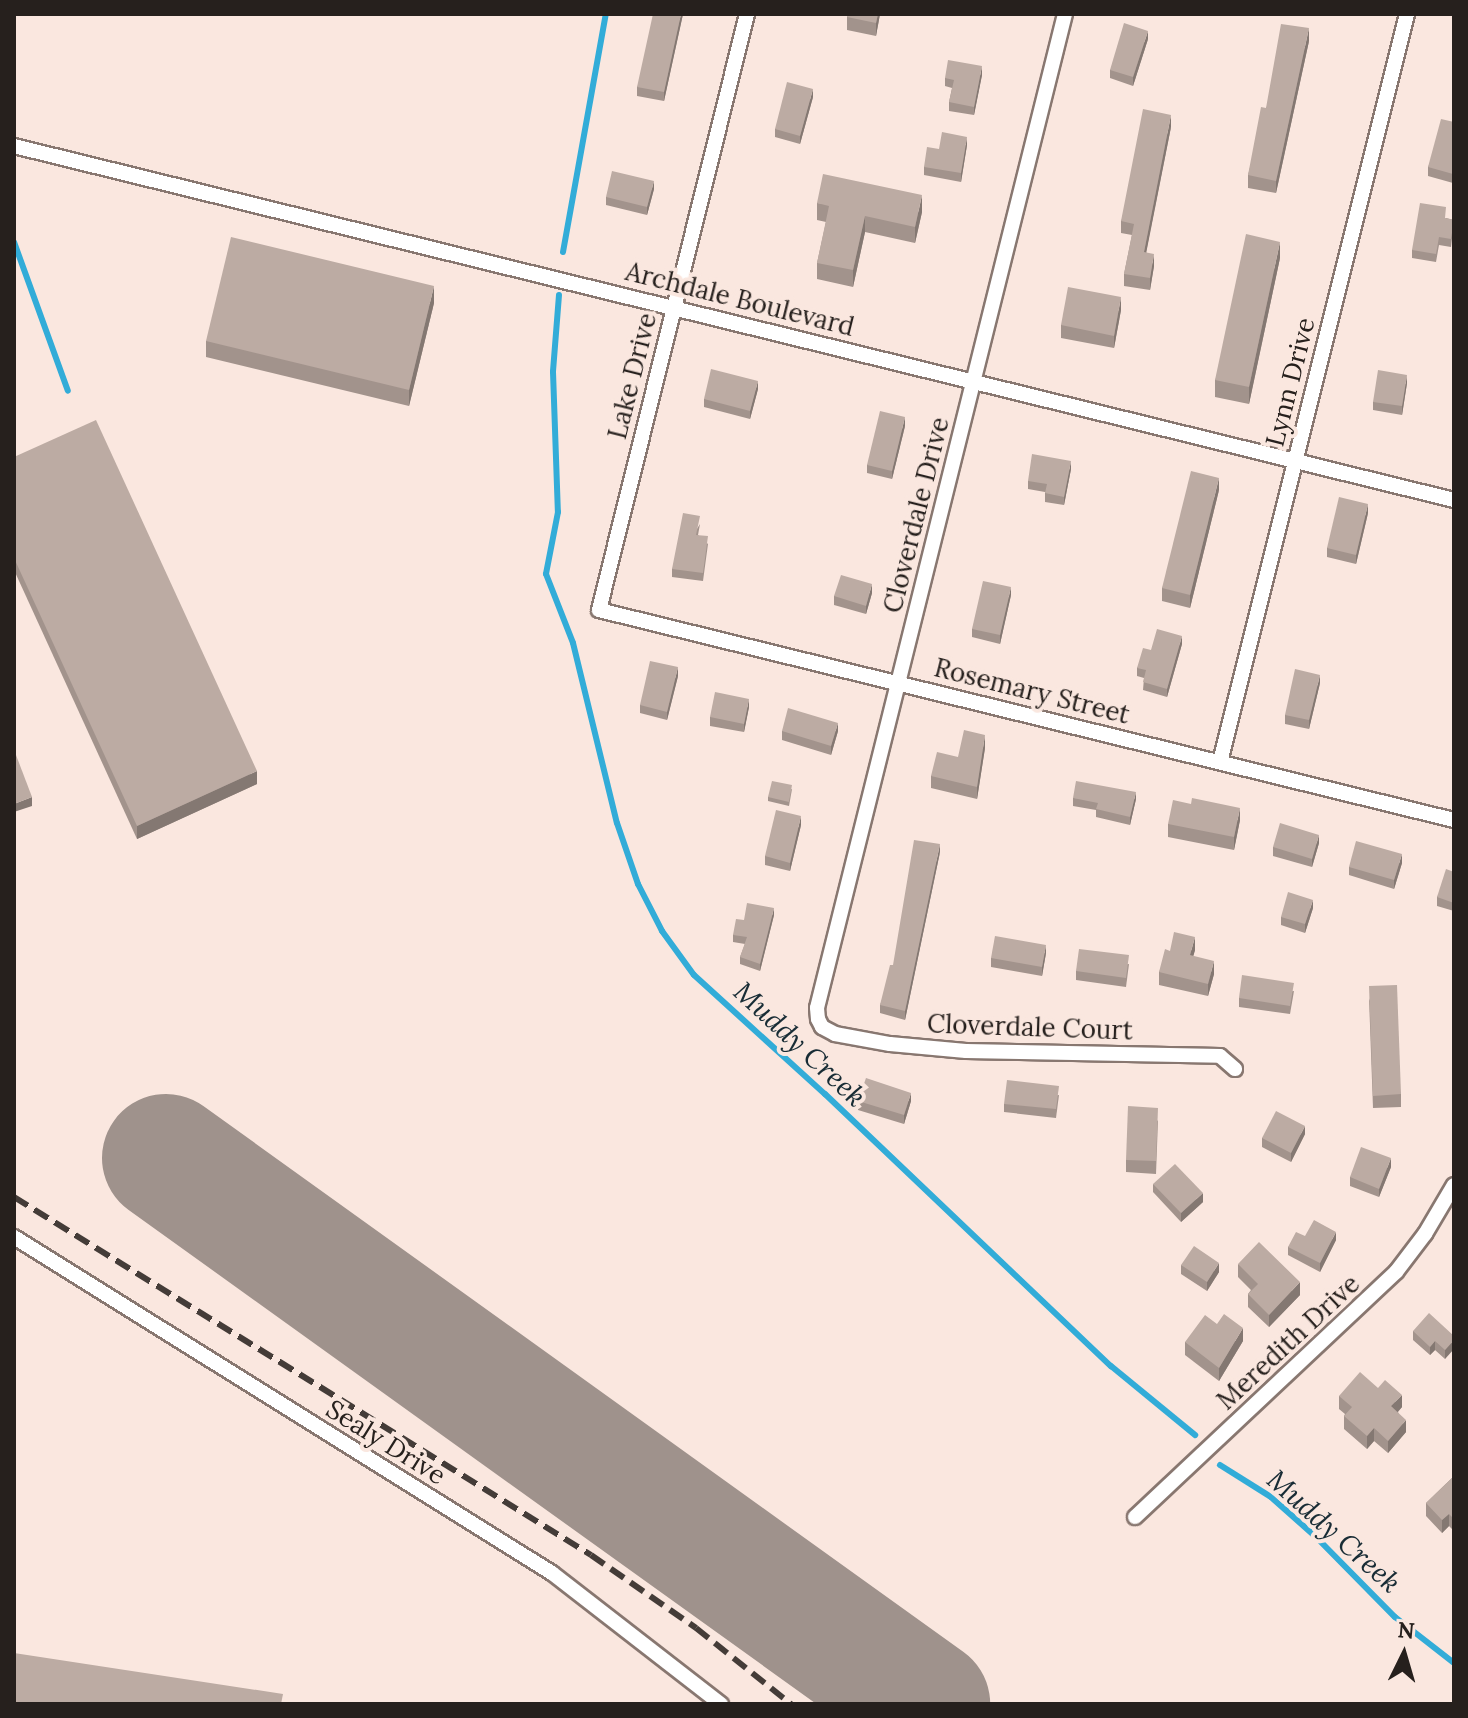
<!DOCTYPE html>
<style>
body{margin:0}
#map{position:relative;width:1468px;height:1718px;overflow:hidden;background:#fae7df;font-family:Lora,serif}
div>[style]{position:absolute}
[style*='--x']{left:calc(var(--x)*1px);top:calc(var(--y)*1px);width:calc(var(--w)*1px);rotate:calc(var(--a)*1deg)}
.stream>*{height:6px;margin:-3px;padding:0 3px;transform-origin:3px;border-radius:3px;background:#32acd8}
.runway>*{height:128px;margin:-64px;padding:0 64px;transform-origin:64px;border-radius:64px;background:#9f928c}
.roads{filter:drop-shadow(2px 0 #887770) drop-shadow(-2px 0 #887770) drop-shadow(0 2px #887770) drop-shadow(0 -2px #887770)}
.street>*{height:14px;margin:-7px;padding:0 7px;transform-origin:7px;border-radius:7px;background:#fff}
.rail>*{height:6px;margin-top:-3px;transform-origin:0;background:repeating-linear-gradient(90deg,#443c38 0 16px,transparent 0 24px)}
.wall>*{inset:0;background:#a2938c}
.shaded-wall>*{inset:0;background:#847872}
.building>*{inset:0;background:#bcaba3}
span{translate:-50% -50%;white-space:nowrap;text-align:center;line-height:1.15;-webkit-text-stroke:8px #fae7df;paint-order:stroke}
.street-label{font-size:26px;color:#26201d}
.water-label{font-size:28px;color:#182c35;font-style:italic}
.frame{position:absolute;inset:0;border:16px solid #26201d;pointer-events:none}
.north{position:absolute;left:1364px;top:1614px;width:80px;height:80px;-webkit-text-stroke:6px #fae7df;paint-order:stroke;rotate:5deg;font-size:22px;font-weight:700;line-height:32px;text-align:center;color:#26201d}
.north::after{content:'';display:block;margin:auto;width:28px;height:36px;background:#26201d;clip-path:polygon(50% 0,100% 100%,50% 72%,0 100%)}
</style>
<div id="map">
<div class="stream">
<i style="--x:14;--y:242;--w:158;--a:70.1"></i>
<i style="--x:563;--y:252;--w:242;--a:-79.8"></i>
<i style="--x:559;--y:295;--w:77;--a:94.5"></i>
<i style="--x:553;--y:372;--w:140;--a:88"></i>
<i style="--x:558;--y:512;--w:63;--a:101"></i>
<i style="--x:546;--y:574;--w:74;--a:68.6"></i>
<i style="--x:573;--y:643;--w:185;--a:76.3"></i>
<i style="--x:617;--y:823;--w:65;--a:71"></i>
<i style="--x:638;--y:884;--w:53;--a:62.9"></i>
<i style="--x:662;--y:931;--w:54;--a:54"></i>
<i style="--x:694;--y:975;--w:177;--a:42.3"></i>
<i style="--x:825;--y:1094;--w:395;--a:43.6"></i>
<i style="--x:1111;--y:1366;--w:109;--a:39.4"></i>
<i style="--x:1220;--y:1465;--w:60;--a:32.1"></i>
<i style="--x:1271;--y:1497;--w:62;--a:41.7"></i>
<i style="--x:1317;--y:1538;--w:111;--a:45.4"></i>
<i style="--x:1395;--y:1617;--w:75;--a:37.9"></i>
</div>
<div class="runway">
<i style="--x:166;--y:1158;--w:936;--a:35.69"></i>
</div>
<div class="roads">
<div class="street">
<i style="--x:747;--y:14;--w:614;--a:103.95"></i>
<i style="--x:599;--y:610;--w:880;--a:13.8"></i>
<i style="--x:1065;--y:14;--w:1024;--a:104.01"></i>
<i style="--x:817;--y:1008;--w:11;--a:85"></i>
<i style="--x:818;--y:1019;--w:9;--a:63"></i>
<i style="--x:822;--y:1027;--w:15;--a:28"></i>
<i style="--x:835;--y:1034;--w:56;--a:10.3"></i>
<i style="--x:890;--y:1044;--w:76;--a:5.3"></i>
<i style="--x:966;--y:1051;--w:254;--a:1.1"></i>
<i style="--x:1220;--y:1056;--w:20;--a:41"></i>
<i style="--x:14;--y:146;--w:1483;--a:13.81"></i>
<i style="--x:1220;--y:762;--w:771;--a:-75.96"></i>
<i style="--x:14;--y:1237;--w:634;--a:31.99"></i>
<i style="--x:552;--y:1573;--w:214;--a:37.8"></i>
<i style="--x:1135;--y:1517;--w:358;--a:-43.2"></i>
<i style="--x:1396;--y:1272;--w:48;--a:-52.7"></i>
<i style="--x:1425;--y:1234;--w:57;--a:-59.4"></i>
</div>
</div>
<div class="rail">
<i style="--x:14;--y:1197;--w:679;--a:31.82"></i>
<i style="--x:591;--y:1555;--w:128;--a:34.8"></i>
<i style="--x:696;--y:1628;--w:122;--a:38.7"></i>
</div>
<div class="wall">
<i style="clip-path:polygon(683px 14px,664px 101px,637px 96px,637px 87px)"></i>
<i style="clip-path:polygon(880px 14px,876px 36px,847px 30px,847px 17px)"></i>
<i style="clip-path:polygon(1148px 39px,1133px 86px,1110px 78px,1110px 70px)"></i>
<i style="clip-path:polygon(1309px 41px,1276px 193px,1248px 188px,1248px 175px,1266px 108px)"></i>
<i style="clip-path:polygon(982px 75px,974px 115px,949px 111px,949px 102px,952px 88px,945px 86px,945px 78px)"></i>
<i style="clip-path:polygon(813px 97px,800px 144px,775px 137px,775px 129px)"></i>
<i style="clip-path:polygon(1454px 122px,1453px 183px,1428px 176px,1428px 167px)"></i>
<i style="clip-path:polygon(1171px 127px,1146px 252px,1154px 266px,1150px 290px,1124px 286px,1124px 274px,1132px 235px,1121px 233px,1121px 221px)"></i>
<i style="clip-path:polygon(967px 145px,961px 182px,924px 175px,924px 167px,939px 149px)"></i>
<i style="clip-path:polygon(654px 189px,647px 215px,606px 205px,606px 197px)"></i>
<i style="clip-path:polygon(817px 203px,922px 212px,915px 243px,865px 232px,853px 287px,817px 279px,817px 263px,826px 222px,817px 220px)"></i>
<i style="clip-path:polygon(1446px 218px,1454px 220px,1451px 247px,1439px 245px,1436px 262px,1412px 258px,1412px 250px)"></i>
<i style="clip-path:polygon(1280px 258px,1249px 404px,1215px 397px,1215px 380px)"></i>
<i style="clip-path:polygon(434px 303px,409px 406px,206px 357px,206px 341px)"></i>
<i style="clip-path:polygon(1121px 310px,1114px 348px,1061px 338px,1061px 325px)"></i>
<i style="clip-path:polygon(1407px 383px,1402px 415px,1373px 410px,1373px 402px)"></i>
<i style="clip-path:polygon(758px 389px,750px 419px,704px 407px,704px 399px)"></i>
<i style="clip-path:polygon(905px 426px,892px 479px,867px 473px,867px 465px)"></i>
<i style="clip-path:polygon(14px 457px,257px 784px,137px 839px,14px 570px)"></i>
<i style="clip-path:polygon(1071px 469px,1064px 505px,1045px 502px,1045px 492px,1028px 489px,1028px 481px)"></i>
<i style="clip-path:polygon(1219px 490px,1190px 608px,1162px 601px,1162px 588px)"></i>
<i style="clip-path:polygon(1368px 513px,1356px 564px,1327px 557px,1327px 548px)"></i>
<i style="clip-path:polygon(700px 524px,698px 535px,708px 544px,703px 581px,672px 577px,672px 569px)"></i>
<i style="clip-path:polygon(872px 593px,866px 614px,834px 605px,834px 596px)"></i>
<i style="clip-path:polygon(1011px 595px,1000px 644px,972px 637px,972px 629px)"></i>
<i style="clip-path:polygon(1182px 644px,1167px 697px,1143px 690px,1144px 678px,1137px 676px,1137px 668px,1151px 650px)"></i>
<i style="clip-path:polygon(678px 676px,667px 720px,640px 713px,640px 705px)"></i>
<i style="clip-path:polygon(1320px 683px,1309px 729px,1285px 724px,1285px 715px)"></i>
<i style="clip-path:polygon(749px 707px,744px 732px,710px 726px,710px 717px)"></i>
<i style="clip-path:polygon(782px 731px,838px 731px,831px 755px,782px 740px)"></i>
<i style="clip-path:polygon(985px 748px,977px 799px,931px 788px,931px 776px,958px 757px)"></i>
<i style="clip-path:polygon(792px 789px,789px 806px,768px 801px,768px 797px)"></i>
<i style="clip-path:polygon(1073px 798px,1136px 799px,1130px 825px,1096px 817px,1096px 810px,1073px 806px)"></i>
<i style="clip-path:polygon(1240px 820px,1234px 850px,1168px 837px,1168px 824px)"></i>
<i style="clip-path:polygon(801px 825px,790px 871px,765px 865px,765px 856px)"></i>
<i style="clip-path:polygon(1319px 843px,1312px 867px,1273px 856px,1273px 847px)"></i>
<i style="clip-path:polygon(940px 852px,905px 1020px,880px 1013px,880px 1005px)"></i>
<i style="clip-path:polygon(1402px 863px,1394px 889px,1349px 875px,1349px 867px)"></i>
<i style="clip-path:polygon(1454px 872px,1454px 911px,1437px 906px,1437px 897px)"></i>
<i style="clip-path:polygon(1313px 908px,1305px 933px,1281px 925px,1281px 917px)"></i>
<i style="clip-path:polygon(774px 915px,760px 971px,740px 964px,740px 957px,745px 944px,733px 942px,733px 935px,744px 920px)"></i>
<i style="clip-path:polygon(1195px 950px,1193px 956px,1214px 974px,1208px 996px,1159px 985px,1159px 972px,1170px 951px)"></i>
<i style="clip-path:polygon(1046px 953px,1042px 976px,991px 967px,991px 958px)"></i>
<i style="clip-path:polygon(1129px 964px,1126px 987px,1076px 980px,1076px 971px)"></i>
<i style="clip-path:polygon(1294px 991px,1290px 1014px,1239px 1007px,1239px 998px)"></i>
<i style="clip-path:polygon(1369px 998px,1401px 1094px,1401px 1107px,1373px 1108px)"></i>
<i style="clip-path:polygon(1059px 1095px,1056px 1118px,1004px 1112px,1004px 1104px)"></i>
<i style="clip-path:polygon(858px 1101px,911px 1101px,904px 1124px,858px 1110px)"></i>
<i style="clip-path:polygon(1158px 1120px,1156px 1174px,1126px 1172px,1126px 1160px)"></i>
<i style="clip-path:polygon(1305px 1134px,1291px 1162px,1262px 1147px,1262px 1138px)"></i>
<i style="clip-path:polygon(1391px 1167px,1379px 1197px,1350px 1186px,1350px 1177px)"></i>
<i style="clip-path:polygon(1153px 1184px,1203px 1202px,1181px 1222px,1153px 1192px)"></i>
<i style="clip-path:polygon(1305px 1236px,1336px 1240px,1320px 1272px,1288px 1255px,1288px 1247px)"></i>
<i style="clip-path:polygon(1238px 1264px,1300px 1295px,1269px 1327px,1248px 1307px,1248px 1294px,1251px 1290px,1238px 1277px)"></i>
<i style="clip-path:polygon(1181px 1265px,1219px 1272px,1207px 1291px,1181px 1274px)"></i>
<i style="clip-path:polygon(1413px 1331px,1454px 1336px,1445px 1359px,1435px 1350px,1430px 1355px,1413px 1340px)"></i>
<i style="clip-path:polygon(1243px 1341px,1219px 1381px,1185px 1355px,1185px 1342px)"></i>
<i style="clip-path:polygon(1378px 1388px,1402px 1407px,1398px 1412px,1406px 1432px,1388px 1453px,1374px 1441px,1367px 1449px,1344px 1429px,1344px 1416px,1345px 1414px,1339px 1409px,1339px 1396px)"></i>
<i style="clip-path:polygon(1454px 1476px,1454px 1531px,1449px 1526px,1442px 1533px,1426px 1516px,1426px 1503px)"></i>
</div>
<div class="shaded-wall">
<i style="clip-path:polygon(681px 14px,683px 14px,664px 101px,664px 92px)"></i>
<i style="clip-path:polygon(878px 14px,880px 14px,876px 36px,876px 23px)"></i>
<i style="clip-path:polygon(1309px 28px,1309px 41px,1276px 193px,1276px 181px)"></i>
<i style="clip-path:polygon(1148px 31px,1148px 39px,1133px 86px,1133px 77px)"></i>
<i style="clip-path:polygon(982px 66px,982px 75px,974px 115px,974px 107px)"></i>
<i style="clip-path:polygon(813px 89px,813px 97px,800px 144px,800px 136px)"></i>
<i style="clip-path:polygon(1171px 115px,1171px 127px,1144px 264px,1144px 252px)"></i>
<i style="clip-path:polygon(967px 137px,967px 145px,961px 182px,961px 173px)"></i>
<i style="clip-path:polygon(654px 181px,654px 189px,647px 215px,647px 207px)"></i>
<i style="clip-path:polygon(922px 195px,922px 212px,915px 243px,915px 227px)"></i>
<i style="clip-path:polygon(865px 216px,865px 232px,853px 287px,853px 270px)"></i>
<i style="clip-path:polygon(1280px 242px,1280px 258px,1249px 404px,1249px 387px)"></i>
<i style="clip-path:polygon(1154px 254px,1154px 266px,1150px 290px,1150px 278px)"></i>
<i style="clip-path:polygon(434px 286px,434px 303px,409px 406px,409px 390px)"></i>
<i style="clip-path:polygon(1121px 297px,1121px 310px,1114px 348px,1114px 336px)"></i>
<i style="clip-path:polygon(1407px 375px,1407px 383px,1402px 415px,1402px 406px)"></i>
<i style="clip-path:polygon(758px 381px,758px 389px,750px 419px,750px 411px)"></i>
<i style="clip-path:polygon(905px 417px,905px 426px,892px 479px,892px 471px)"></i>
<i style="clip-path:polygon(1071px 461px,1071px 469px,1064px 505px,1064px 497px)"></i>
<i style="clip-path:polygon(1219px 478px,1219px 490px,1190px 608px,1190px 595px)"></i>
<i style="clip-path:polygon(1368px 504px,1368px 513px,1356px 564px,1356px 555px)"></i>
<i style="clip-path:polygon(872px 584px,872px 593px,866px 614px,866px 606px)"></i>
<i style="clip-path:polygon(1011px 587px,1011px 595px,1000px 644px,1000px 635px)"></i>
<i style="clip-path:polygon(1182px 636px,1182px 644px,1167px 697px,1167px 689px)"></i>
<i style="clip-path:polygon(678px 667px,678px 676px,667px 720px,667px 712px)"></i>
<i style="clip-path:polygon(1320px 675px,1320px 683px,1309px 729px,1309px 720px)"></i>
<i style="clip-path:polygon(749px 699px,749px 707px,744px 732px,744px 724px)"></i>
<i style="clip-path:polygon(838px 723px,838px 731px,831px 755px,831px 746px)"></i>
<i style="clip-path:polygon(985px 735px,985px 748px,977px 799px,977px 787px)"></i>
<i style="clip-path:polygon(257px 771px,257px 784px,137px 839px,137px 826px)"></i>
<i style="clip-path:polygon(1136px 792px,1136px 799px,1130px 825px,1130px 817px)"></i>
<i style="clip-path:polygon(32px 797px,32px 806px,14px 812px,14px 804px)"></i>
<i style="clip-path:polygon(1240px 808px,1240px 820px,1234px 850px,1234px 837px)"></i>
<i style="clip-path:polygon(801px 816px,801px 825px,790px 871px,790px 863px)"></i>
<i style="clip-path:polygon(1319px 835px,1319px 843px,1312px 867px,1312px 859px)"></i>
<i style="clip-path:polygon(940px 844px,940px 852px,905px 1020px,905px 1011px)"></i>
<i style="clip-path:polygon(1402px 854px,1402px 863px,1394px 889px,1394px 880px)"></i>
<i style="clip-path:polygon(1313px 900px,1313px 908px,1305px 933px,1305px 924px)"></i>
<i style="clip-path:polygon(774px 908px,774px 915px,760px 971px,760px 964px)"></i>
<i style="clip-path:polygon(1195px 937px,1195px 950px,1190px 968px,1190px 955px)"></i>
<i style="clip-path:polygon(1046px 945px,1046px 953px,1042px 976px,1042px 967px)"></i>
<i style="clip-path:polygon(1214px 961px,1214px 974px,1208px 996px,1208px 984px)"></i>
<i style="clip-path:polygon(911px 1093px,911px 1101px,904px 1124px,904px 1115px)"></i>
<i style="clip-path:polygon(1305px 1126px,1305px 1134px,1291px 1162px,1291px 1153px)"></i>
<i style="clip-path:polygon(1391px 1158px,1391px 1167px,1379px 1197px,1379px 1189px)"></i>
<i style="clip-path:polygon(1203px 1193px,1203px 1202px,1181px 1222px,1181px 1213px)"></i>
<i style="clip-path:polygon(1336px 1232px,1336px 1240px,1320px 1272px,1320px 1263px)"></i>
<i style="clip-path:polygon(1219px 1263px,1219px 1272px,1207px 1291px,1207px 1282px)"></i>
<i style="clip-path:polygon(1300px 1282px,1300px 1295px,1269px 1327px,1269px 1315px)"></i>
<i style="clip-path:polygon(1243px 1328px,1243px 1341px,1219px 1381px,1219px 1368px)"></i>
<i style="clip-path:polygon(1454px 1340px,1454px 1349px,1445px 1359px,1445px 1350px)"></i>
<i style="clip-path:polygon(1435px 1341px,1435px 1350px,1430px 1355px,1430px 1347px)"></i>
<i style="clip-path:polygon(1402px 1395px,1402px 1407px,1391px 1419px,1391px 1406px)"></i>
<i style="clip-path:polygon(1406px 1420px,1406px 1432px,1388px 1453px,1388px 1441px)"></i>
<i style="clip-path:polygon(1374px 1428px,1374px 1441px,1367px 1449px,1367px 1436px)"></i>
<i style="clip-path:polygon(1449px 1514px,1449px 1526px,1442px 1533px,1442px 1520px)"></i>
</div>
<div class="building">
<i style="clip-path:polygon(653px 14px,681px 14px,664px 92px,637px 87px)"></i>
<i style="clip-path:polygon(847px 14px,878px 14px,876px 23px,847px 17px)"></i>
<i style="clip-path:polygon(1124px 23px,1148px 31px,1133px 77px,1110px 70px)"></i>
<i style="clip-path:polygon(1281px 24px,1309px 28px,1276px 181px,1248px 175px,1261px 107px,1266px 108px)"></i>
<i style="clip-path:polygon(948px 60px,982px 66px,974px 107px,949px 102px,954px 80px,945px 78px)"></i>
<i style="clip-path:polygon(787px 82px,813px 89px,800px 136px,775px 129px)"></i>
<i style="clip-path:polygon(1143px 109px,1171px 115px,1144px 252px,1154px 254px,1150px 278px,1124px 274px,1134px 224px,1121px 221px)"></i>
<i style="clip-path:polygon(1441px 119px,1454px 122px,1454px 169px,1453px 174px,1428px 167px)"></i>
<i style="clip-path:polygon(942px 132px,967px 137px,961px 173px,924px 167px,927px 147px,939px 149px)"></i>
<i style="clip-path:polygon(612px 171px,654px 181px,647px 207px,606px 197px)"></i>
<i style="clip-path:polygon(823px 174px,922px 195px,915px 227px,865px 216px,853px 270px,817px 263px,829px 206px,817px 203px)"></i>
<i style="clip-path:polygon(1420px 203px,1446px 207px,1445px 218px,1454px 220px,1451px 239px,1439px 237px,1436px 254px,1412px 250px)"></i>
<i style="clip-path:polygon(1246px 234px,1280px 242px,1249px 387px,1215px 380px)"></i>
<i style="clip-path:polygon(231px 237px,434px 286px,409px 390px,206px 341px)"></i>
<i style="clip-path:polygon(1068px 287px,1121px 297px,1114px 336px,1061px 325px)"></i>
<i style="clip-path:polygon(711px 369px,758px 381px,750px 411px,704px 399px)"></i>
<i style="clip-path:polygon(1378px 370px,1407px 375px,1402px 406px,1373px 402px)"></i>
<i style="clip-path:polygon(880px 411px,905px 417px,892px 471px,867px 465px)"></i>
<i style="clip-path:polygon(96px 420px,257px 771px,137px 826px,14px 558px,14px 457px)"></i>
<i style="clip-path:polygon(1032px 454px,1071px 461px,1064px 497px,1045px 493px,1047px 484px,1028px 481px)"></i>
<i style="clip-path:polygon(1191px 471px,1219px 478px,1190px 595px,1162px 588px)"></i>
<i style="clip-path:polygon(1339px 497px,1368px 504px,1356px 555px,1327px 548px)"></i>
<i style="clip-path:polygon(683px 513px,700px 516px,696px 535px,708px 536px,703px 573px,672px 569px)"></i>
<i style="clip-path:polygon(841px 575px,872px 584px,866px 606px,834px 596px)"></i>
<i style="clip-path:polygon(983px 581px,1011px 587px,1000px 635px,972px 629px)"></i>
<i style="clip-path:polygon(1157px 629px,1182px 636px,1167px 689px,1143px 682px,1146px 670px,1137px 668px,1143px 648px,1151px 650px)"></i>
<i style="clip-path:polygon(650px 661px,678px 667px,667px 712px,640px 705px)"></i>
<i style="clip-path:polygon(1295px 669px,1320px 675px,1309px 720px,1285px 715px)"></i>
<i style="clip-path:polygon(715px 692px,749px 699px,744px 724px,710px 717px)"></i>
<i style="clip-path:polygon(788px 708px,838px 723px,831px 746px,782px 731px)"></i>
<i style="clip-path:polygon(964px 730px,985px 735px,977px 787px,931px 776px,937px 752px,958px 757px)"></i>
<i style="clip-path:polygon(16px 755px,32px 797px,14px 804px,14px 756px)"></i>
<i style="clip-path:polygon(772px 781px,792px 785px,789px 802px,768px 797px)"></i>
<i style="clip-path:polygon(1076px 781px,1136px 792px,1130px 817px,1096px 809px,1098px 803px,1073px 798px)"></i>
<i style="clip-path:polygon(1192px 798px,1240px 808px,1234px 837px,1168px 824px,1173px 800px,1191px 804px)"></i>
<i style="clip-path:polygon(776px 810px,801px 816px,790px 863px,765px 856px)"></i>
<i style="clip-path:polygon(1280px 823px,1319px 835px,1312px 859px,1273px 847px)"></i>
<i style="clip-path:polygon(914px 840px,940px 844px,905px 1011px,880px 1005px,890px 965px,893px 965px)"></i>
<i style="clip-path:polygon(1356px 841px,1402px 854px,1394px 880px,1349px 867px)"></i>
<i style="clip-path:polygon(1446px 869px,1454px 872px,1454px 903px,1437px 897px)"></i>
<i style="clip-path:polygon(1288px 892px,1313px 900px,1305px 924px,1281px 917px)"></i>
<i style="clip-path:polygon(747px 903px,774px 908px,760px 964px,740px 957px,747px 937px,733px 935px,736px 919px,744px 920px)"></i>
<i style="clip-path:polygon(1174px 932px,1195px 937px,1190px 955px,1214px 961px,1208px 984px,1159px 972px,1165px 949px,1170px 951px)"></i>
<i style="clip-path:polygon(995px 936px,1046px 945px,1042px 967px,991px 958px)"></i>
<i style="clip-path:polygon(1079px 949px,1129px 955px,1126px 978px,1076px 971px)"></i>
<i style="clip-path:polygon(1242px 975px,1294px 983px,1290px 1006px,1239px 998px)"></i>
<i style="clip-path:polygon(1397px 985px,1401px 1094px,1373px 1096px,1369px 986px)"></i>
<i style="clip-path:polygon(866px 1078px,911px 1093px,904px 1115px,858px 1101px)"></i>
<i style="clip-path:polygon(1007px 1080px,1059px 1086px,1056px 1109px,1004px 1104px)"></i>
<i style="clip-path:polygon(1128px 1106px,1158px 1108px,1156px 1161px,1126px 1160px)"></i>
<i style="clip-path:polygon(1276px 1111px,1305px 1126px,1291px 1153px,1262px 1138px)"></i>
<i style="clip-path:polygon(1361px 1147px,1391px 1158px,1379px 1189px,1350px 1177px)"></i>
<i style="clip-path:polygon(1175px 1164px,1203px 1193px,1181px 1213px,1153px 1184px)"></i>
<i style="clip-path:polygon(1314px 1220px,1336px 1232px,1320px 1263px,1288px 1247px,1296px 1232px,1305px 1236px)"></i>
<i style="clip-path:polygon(1259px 1242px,1300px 1282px,1269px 1315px,1248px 1294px,1258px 1284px,1238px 1264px)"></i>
<i style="clip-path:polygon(1194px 1246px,1219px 1263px,1207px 1282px,1181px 1265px)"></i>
<i style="clip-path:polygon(1429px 1313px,1454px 1336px,1454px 1340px,1445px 1350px,1435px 1341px,1430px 1347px,1413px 1331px)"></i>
<i style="clip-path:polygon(1224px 1314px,1243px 1328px,1219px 1368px,1185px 1342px,1205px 1315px,1217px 1324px)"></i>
<i style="clip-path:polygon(1360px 1372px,1378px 1388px,1385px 1380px,1402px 1395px,1391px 1406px,1406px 1420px,1388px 1441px,1374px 1428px,1367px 1436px,1344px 1416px,1352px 1407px,1339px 1396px)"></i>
<i style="clip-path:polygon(1454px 1476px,1454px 1519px,1449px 1514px,1442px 1520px,1426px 1503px)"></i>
<i style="clip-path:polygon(14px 1653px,283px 1694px,281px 1704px,14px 1704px)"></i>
</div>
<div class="street-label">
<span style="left:740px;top:299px;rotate:14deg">Archdale Boulevard</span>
<span style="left:632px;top:376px;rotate:-76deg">Lake Drive</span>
<span style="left:1290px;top:382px;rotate:-76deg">Lynn Drive</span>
<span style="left:916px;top:515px;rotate:-76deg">Cloverdale Drive</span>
<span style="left:1032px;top:691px;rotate:14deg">Rosemary Street</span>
<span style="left:1030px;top:1027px;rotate:2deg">Cloverdale Court</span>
<span style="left:1288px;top:1342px;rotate:-43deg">Meredith Drive</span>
<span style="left:386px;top:1442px;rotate:32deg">Sealy Drive</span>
</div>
<div class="water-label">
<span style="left:800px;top:1044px;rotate:43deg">Muddy Creek</span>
<span style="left:1334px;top:1531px;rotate:42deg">Muddy Creek</span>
</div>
<div class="frame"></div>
<div class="north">N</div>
</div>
